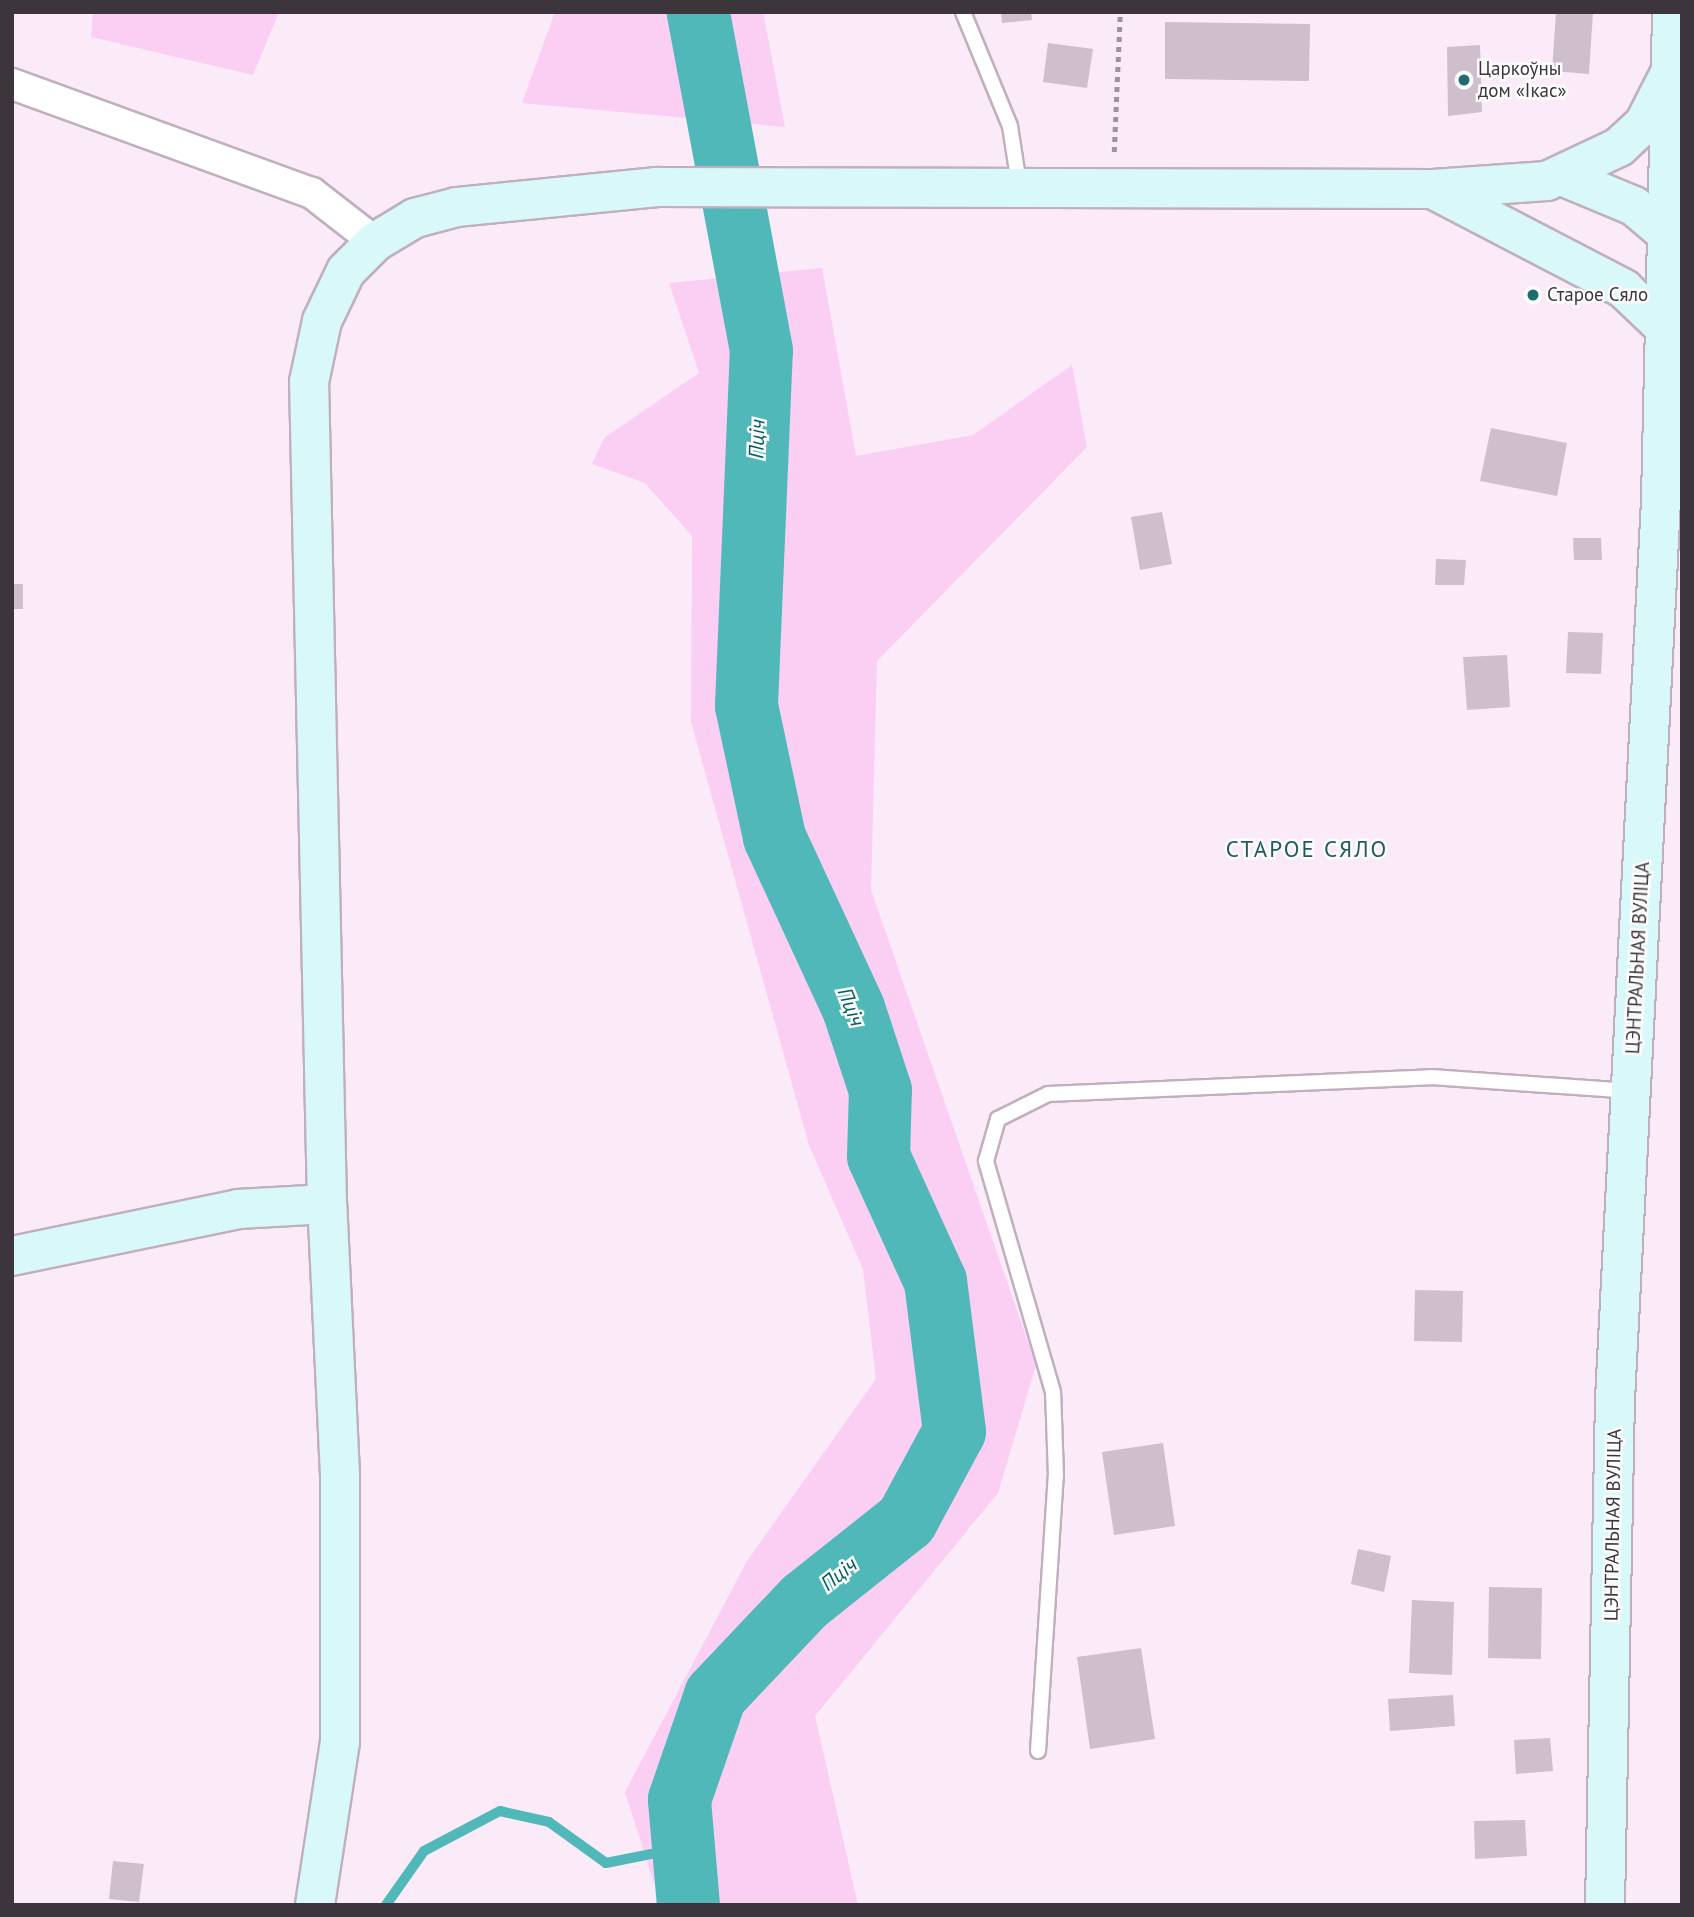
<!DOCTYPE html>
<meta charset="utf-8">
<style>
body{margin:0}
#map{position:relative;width:1694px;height:1917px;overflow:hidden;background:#fbeaf8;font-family:"PT Sans",sans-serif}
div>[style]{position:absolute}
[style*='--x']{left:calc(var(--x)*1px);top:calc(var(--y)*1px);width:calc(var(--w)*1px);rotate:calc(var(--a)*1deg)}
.green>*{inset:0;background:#fbcef4}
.stream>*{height:10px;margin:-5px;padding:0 5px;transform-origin:5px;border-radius:5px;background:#51b8ba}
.river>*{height:63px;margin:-31.5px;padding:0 31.5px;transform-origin:31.5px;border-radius:31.5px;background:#51b8ba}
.building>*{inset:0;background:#cfbecc}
.path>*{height:4.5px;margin-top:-2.25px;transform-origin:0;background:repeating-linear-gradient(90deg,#9e929c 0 5px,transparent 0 10px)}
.roads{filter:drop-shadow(2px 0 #c0b0be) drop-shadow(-2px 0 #c0b0be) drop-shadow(0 2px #c0b0be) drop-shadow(0 -2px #c0b0be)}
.lane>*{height:14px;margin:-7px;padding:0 7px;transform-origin:7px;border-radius:7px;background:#fff}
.street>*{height:30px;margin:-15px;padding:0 15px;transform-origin:15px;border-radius:15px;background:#fff}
.secondary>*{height:38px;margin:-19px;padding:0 19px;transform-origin:19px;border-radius:19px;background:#d9f8f9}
.dots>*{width:19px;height:19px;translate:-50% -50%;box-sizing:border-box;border:4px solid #fdfdfd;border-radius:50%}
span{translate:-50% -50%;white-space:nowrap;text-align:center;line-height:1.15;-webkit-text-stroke:5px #fdfdfd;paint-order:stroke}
.poi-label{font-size:19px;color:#3c353b}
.left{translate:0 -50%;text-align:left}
.street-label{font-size:19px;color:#3c353b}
.water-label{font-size:21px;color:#005e60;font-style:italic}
.quarter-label{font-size:23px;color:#215c5d;letter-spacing:2px}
.frame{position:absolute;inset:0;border:14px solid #3c353b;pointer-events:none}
</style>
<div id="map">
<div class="green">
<i style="clip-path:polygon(93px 12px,279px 12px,253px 75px,91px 37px)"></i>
<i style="clip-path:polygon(555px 12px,763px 12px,785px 127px,522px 103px)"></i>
<i style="clip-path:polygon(822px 268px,856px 456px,973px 435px,1072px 365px,1087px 447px,877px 661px,871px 890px,1036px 1365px,998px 1493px,815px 1716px,858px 1905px,661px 1905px,625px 1792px,747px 1561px,876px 1379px,863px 1269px,809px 1145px,691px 722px,692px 536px,645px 483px,592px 464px,604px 438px,699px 373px,669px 283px)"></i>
</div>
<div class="stream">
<i style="--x:386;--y:1905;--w:66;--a:-54.9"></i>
<i style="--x:424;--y:1851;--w:86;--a:-27.8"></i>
<i style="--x:500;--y:1811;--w:50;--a:12.7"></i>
<i style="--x:549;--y:1822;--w:70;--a:35.7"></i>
<i style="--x:606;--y:1863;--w:76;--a:-11.3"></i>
</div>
<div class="river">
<i style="--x:688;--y:1905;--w:106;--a:-94.9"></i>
<i style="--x:679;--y:1799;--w:110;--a:-70.9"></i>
<i style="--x:715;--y:1695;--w:129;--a:-46.6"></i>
<i style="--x:804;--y:1601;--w:130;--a:-38.5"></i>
<i style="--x:906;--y:1520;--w:101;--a:-61.7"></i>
<i style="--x:954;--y:1431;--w:151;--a:-97.2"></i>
<i style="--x:935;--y:1281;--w:137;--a:-114.5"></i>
<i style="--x:878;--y:1156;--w:66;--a:-88.3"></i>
<i style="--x:880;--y:1090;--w:86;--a:-108.2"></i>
<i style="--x:853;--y:1008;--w:188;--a:-114.8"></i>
<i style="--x:774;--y:837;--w:135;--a:-102"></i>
<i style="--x:746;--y:705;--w:355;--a:-87.6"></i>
<i style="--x:761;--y:350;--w:344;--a:-100.6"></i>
</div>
<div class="building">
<i style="clip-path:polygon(1001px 12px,1031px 12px,1032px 20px,1002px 23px)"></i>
<i style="clip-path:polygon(1556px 12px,1593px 12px,1589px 74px,1552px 71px)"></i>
<i style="clip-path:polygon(1165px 22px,1310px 24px,1309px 81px,1165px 79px)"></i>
<i style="clip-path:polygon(1048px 43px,1093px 49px,1087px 88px,1043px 82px)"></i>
<i style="clip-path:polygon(1480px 45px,1482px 112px,1448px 116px,1447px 47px)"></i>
<i style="clip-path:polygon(1491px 428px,1567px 443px,1557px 496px,1480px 481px)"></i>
<i style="clip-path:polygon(1162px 512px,1172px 564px,1140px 570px,1131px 517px)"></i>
<i style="clip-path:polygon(1573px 538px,1601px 538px,1602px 560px,1574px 560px)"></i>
<i style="clip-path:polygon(1436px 559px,1466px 560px,1464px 585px,1435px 585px)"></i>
<i style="clip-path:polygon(12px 584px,23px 584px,23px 609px,12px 609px)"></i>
<i style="clip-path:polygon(1568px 632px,1603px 633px,1601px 674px,1566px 673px)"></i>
<i style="clip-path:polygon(1507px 655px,1510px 707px,1467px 710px,1463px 657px)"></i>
<i style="clip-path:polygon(1415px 1290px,1463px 1291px,1462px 1342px,1414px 1341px)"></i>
<i style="clip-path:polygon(1163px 1443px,1175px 1526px,1114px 1535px,1102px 1452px)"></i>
<i style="clip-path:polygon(1358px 1549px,1391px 1556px,1384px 1592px,1351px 1584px)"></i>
<i style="clip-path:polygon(1489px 1587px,1542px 1588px,1541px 1659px,1488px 1658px)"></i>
<i style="clip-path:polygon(1412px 1600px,1454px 1602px,1452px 1675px,1409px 1673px)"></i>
<i style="clip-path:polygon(1141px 1648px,1155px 1739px,1090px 1749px,1077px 1657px)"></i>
<i style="clip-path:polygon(1453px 1695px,1455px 1726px,1390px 1731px,1388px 1699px)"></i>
<i style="clip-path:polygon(1550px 1738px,1553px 1771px,1516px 1774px,1514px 1740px)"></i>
<i style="clip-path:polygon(1525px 1820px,1527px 1856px,1475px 1859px,1474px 1821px)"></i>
<i style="clip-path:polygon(113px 1861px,144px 1864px,139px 1902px,109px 1899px)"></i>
</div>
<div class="path">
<i style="--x:1114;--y:152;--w:140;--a:-87.5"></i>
</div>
<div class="roads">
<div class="lane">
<i style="--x:963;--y:12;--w:123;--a:67.6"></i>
<i style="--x:1010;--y:126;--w:59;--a:81.2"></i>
<i style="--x:1038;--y:1751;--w:276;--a:-86.3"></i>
<i style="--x:1056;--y:1476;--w:84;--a:-92"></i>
<i style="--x:1053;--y:1392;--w:241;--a:-106.2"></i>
<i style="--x:986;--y:1161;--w:44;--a:-74.1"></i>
<i style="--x:998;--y:1119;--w:56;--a:-26.6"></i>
<i style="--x:1048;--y:1094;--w:383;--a:-2.5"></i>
<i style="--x:1431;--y:1077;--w:199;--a:4"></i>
</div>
<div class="street">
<i style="--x:12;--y:84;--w:319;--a:20"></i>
<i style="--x:312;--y:193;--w:80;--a:37.9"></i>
</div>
<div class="secondary">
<i style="--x:1564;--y:177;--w:76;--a:22.5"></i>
<i style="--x:1634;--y:206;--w:43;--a:40.3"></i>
<i style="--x:1438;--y:192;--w:210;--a:27.5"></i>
<i style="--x:1624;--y:289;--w:57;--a:43.6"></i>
<i style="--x:12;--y:1256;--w:231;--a:-11.7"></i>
<i style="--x:238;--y:1209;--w:89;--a:-3.2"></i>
<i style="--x:315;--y:1905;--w:165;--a:-81.3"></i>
<i style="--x:340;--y:1742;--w:267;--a:-90"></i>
<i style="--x:340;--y:1475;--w:271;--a:-92.7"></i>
<i style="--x:327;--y:1204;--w:822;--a:-91.25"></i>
<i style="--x:309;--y:382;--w:62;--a:-78"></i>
<i style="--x:322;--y:321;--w:55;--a:-64.4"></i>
<i style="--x:346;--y:271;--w:41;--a:-45"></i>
<i style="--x:375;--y:242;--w:47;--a:-31"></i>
<i style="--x:415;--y:218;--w:43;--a:-14.7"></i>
<i style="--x:457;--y:207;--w:200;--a:-5.7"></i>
<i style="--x:656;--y:187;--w:777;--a:0.15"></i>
<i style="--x:1433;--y:189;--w:114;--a:-4"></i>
<i style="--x:1547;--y:181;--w:80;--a:-25.3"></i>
<i style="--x:1619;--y:147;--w:34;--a:-43"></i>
<i style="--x:1644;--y:124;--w:59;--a:-63"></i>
<i style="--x:1605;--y:1905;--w:506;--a:-88.87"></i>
<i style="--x:1615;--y:1399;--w:900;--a:-87.07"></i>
<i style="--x:1661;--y:500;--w:488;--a:-88.7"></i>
</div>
</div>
<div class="dots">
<i style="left:1464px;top:80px;background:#1f6b6d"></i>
<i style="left:1533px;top:295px;background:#1f6b6d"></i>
</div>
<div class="poi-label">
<span class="left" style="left:1478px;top:80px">Царкоўны<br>дом «Ікас»</span>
<span class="left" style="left:1547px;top:295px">Старое Сяло</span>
</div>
<div class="street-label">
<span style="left:1638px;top:958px;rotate:-87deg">ЦЭНТРАЛЬНАЯ ВУЛІЦА</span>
<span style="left:1613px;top:1525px;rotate:-89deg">ЦЭНТРАЛЬНАЯ ВУЛІЦА</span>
</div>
<div class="water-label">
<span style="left:757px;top:439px;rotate:-88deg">Пціч</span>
<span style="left:851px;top:1007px;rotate:68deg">Пціч</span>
<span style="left:839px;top:1574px;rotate:-38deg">Пціч</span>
</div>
<div class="quarter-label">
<span style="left:1307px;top:849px">СТАРОЕ СЯЛО</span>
</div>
<div class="frame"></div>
</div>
